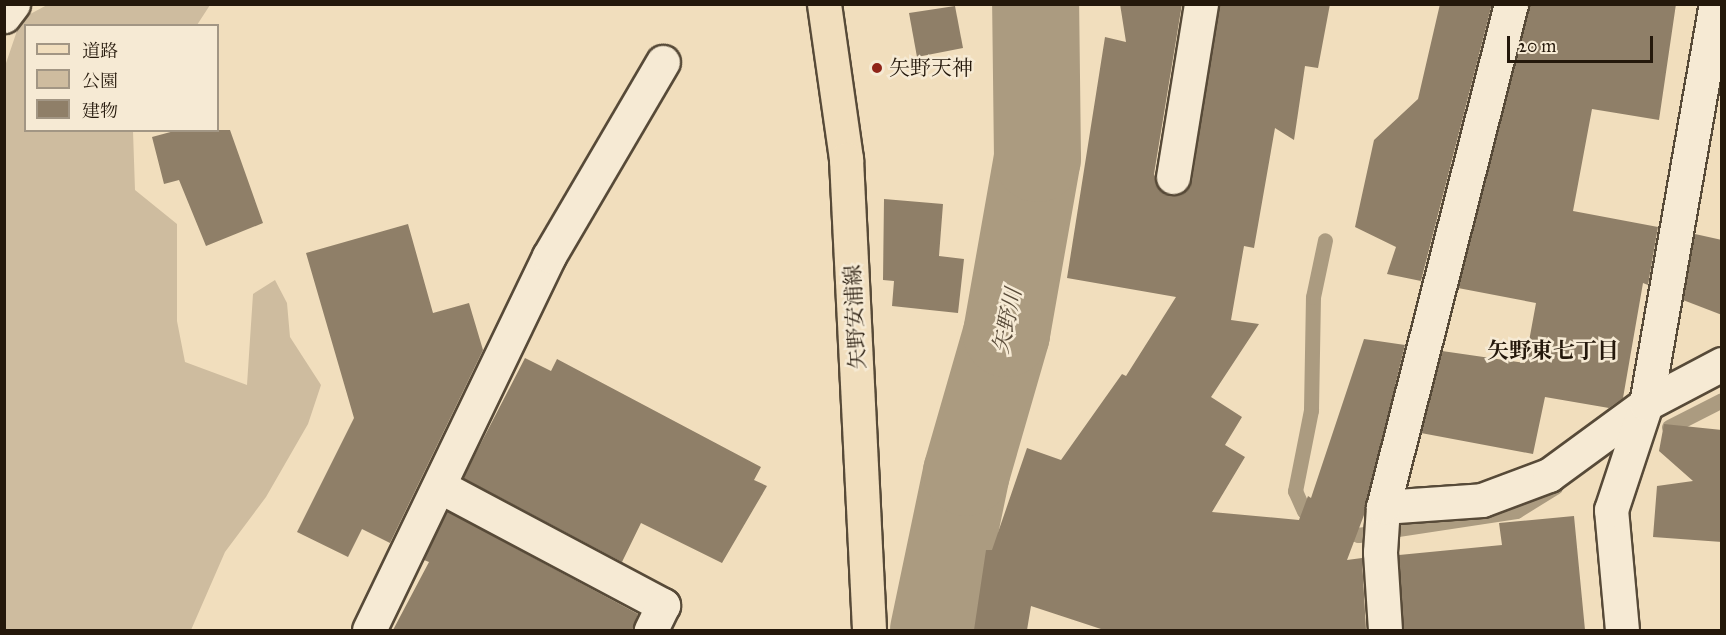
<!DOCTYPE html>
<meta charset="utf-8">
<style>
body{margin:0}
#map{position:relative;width:1726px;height:635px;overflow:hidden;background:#f1debd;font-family:"IM FELL Great Primer","Noto Serif JP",serif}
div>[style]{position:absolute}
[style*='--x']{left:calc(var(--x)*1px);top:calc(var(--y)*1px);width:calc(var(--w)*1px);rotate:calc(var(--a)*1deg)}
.green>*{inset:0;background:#cebc9f}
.stream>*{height:15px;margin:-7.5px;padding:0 7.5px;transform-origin:7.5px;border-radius:7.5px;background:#ab9b80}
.river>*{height:87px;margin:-43.5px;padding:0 43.5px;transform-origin:43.5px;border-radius:43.5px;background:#ab9b80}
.building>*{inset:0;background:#8f7f68}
.roads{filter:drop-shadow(2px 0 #574a38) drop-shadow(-2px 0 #574a38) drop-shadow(0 2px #574a38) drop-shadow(0 -2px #574a38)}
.minor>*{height:33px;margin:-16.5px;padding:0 16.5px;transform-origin:16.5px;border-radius:16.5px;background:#f6ead4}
.major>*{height:33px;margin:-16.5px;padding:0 16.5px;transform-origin:16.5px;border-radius:16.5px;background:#f1debd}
.dots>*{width:16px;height:16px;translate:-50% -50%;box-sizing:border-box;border:3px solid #f6ead4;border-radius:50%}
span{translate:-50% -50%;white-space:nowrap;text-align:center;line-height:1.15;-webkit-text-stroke:5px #f6ead4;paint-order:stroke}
.poi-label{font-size:21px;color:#24180b}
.left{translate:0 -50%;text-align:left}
.street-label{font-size:21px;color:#24180b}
.water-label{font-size:22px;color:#5a4c3a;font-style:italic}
.neighbourhood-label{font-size:22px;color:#24180b;font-weight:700}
.frame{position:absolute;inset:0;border:6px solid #24180b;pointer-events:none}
.legend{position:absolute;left:24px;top:24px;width:195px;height:108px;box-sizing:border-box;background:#f6ead4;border:2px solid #a29684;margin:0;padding:8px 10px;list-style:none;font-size:18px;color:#24180b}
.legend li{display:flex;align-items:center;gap:12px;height:30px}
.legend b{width:30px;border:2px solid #a29684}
.scale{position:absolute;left:1507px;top:36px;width:146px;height:27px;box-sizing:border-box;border:3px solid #24180b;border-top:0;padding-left:8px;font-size:18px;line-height:21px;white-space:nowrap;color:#24180b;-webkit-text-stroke:4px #f6ead4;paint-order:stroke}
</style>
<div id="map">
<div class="green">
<i style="clip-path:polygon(47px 5px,210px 5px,197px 25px,26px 26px,26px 130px,133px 131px,135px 190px,177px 224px,177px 321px,185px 362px,247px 385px,253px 294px,275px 280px,287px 303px,290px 337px,321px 385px,308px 424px,266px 497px,225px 552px,191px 630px,5px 630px,4px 69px,21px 19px)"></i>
</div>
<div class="stream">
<i style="--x:1669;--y:427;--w:59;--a:-27"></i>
<i style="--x:1317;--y:521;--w:16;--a:-142"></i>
<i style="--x:1304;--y:511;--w:22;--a:-114"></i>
<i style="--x:1295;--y:491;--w:83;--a:-78.8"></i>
<i style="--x:1311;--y:410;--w:113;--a:-89"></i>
<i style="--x:1313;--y:297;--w:58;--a:-78.1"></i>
<i style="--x:1340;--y:529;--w:19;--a:18"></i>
<i style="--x:1358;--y:535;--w:160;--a:-8.6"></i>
<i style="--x:1516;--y:511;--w:46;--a:-31.6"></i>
</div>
<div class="river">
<i style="--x:933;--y:630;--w:161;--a:-78.2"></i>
<i style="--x:966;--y:472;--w:145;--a:-73.9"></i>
<i style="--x:1006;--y:333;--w:178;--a:-80"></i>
<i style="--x:1037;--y:158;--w:154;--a:-90.7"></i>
</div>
<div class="building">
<i style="clip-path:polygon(1120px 4px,1182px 4px,1154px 174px,1161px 191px,1171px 196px,1187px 189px,1192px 180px,1219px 4px,1330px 4px,1318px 68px,1305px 66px,1294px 140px,1275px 128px,1254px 248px,1244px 246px,1231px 320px,1259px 324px,1211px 397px,1242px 417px,1225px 445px,1245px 457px,1212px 512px,1299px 520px,1308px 496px,1311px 498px,1364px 339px,1405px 345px,1364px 515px,1347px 560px,1362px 558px,1366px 630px,1104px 630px,1031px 606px,1027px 630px,974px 630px,986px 550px,992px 550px,1027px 448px,1061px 460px,1122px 374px,1126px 376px,1176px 297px,1067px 278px,1105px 37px,1126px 42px)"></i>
<i style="clip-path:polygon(1440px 4px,1492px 4px,1421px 281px,1387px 274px,1396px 247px,1355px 227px,1374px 140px,1418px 99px)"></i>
<i style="clip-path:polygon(1529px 4px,1676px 4px,1659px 120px,1592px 109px,1573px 211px,1658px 227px,1648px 285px,1643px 283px,1623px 398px,1609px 408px,1545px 397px,1533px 454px,1421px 433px,1442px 351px,1525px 363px,1536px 303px,1458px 288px)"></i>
<i style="clip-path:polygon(955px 6px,963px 48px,917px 57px,909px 13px)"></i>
<i style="clip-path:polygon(178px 130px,230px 130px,263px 223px,206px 246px,179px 180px,164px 184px,152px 137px)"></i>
<i style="clip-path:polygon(884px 199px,943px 204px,939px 256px,964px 259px,958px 313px,892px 306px,894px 281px,883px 280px)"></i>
<i style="clip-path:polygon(408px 224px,433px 313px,469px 303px,483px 350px,390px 543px,362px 529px,348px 557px,297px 532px,354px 418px,306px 253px)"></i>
<i style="clip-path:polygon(1695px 234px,1722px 240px,1722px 315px,1683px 300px)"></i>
<i style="clip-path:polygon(525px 358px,551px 371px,557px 359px,761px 467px,754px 480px,767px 486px,722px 563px,641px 523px,622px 562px,463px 478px)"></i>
<i style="clip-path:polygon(1664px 424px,1722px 430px,1722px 542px,1653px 537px,1657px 486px,1693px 481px,1659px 451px)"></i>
<i style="clip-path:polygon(447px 511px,638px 614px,632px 630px,393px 630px,429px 562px,424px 560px)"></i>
<i style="clip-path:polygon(1574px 516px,1585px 630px,1403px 630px,1399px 555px,1502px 545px,1499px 523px)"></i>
</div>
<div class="roads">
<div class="minor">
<i style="--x:4;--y:16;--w:15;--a:-53"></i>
<i style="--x:1173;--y:177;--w:175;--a:-80.8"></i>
<i style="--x:439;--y:486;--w:254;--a:28"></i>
<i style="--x:663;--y:605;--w:28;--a:116"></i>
<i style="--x:1383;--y:507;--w:99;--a:-4"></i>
<i style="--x:1482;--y:500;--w:72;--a:-20.5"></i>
<i style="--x:1549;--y:475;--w:120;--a:-36.2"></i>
<i style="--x:1646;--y:404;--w:86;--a:-27.8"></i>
<i style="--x:369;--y:630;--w:415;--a:-64.3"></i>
<i style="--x:549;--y:256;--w:225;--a:-59.6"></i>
<i style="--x:1385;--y:630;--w:78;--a:-93.7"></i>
<i style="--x:1380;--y:552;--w:45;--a:-86.2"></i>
<i style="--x:1383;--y:507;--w:519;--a:-75.72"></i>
<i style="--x:1622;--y:630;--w:121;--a:-95.2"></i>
<i style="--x:1611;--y:510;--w:112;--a:-71.7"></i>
<i style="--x:1646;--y:404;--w:406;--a:-80.1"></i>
</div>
<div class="major">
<i style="--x:824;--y:4;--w:157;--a:81.9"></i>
<i style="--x:846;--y:159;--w:472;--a:87.2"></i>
</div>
</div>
<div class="dots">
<i style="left:877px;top:68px;background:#8f2418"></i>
</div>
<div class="poi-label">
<span class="left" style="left:889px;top:68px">矢野天神</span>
</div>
<div class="street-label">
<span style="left:855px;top:317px;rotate:-93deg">矢野安浦線</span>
</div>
<div class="water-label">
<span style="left:1007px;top:321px;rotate:-78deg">矢野川</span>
</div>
<div class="neighbourhood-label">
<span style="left:1553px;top:351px">矢野東七丁目</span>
</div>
<div class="frame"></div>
<ul class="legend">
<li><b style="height:8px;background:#f1debd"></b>道路</li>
<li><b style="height:16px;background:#cebc9f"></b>公園</li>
<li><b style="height:16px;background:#8f7f68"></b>建物</li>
</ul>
<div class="scale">20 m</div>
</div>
